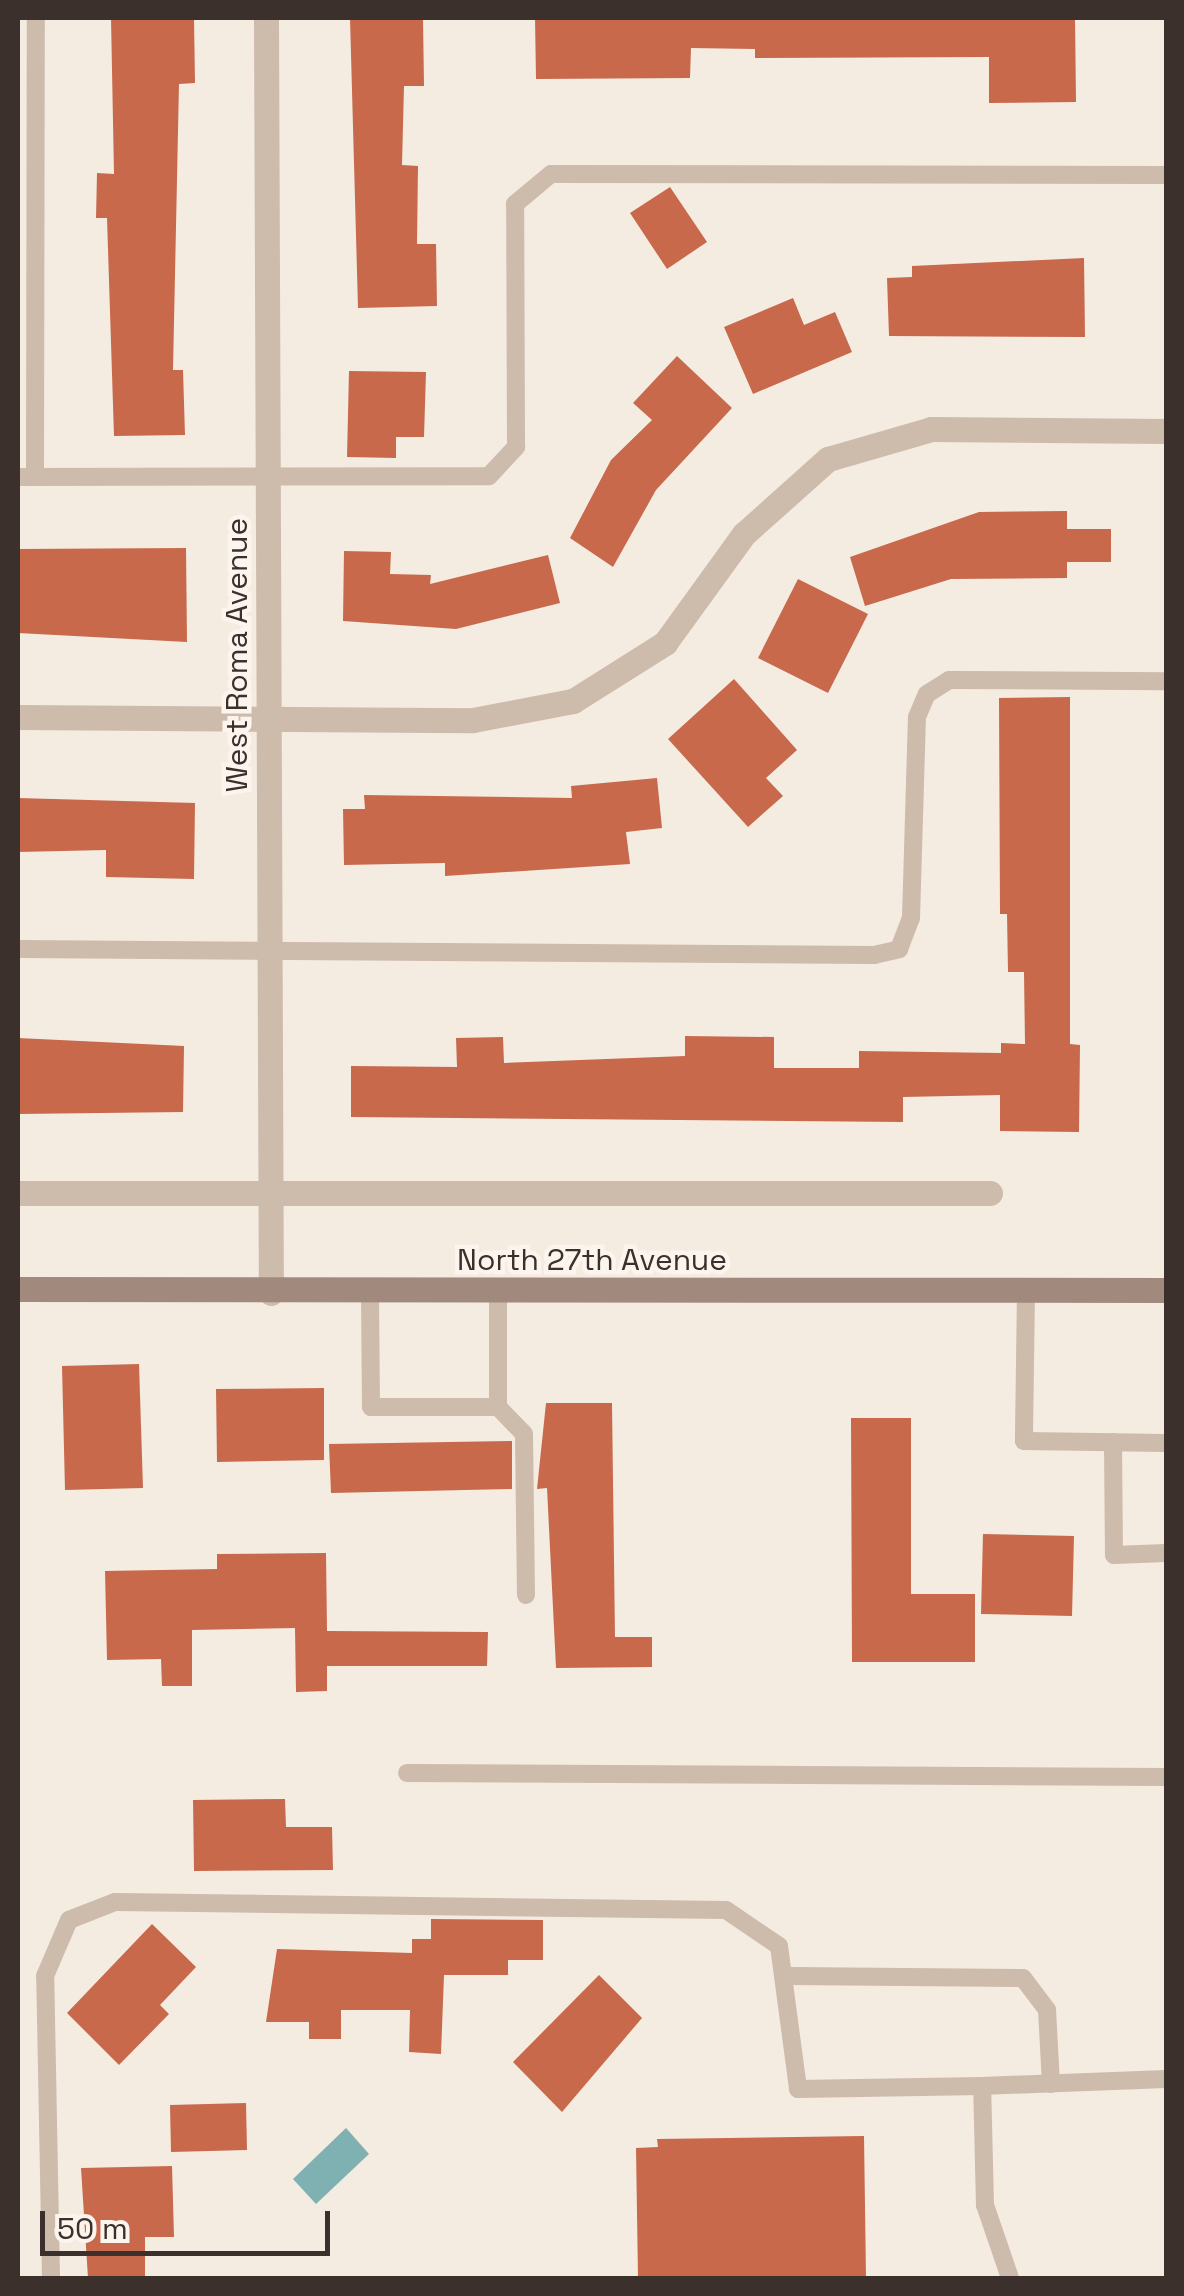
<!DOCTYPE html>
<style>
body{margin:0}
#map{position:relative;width:1184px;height:2296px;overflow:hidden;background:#f4ebe1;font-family:"Space Grotesk",sans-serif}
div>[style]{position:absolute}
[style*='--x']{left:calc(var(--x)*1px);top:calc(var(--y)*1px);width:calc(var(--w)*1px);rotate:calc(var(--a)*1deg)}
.water>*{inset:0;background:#7fb0b2}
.building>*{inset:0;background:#c8694b}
.service>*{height:18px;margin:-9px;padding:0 9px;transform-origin:9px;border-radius:9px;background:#cdbbac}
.minor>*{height:25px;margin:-12.5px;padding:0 12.5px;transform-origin:12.5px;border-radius:12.5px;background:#cdbbac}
.secondary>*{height:25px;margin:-12.5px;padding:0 12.5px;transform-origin:12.5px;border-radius:12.5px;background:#a18a7d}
span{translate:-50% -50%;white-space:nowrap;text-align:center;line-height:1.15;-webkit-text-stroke:9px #fbf5ee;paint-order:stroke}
.street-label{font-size:30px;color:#3b302b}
.frame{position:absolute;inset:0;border:20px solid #3b302b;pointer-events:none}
.scale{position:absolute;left:40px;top:2211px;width:290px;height:45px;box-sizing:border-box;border:5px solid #3b302b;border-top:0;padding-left:12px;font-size:30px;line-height:35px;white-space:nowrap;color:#3b302b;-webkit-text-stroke:8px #fbf5ee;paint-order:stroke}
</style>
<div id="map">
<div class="water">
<i style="clip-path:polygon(346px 2128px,369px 2154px,316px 2204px,293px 2179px)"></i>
</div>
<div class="building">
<i style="clip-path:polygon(111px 18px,194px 18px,195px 83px,179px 84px,173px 370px,183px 370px,185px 435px,114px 436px,107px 218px,96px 218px,97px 173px,114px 174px)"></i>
<i style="clip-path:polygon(350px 18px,423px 18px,424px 86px,404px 86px,402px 165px,418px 166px,417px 244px,436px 244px,437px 306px,358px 308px)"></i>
<i style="clip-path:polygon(535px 18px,1075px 18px,1076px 102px,989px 103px,989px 57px,755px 58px,755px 49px,691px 48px,690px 78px,536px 79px)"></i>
<i style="clip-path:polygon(670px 187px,707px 242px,667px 269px,630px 213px)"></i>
<i style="clip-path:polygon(1084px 258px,1085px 337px,889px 336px,887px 278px,912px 277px,912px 266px)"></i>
<i style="clip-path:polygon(793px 298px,804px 325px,835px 312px,852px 352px,753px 394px,724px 327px)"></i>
<i style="clip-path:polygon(677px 356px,732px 408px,656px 490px,613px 567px,570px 538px,611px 460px,652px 420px,633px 403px)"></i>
<i style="clip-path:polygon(349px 371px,426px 372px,424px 437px,396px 437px,396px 458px,347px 457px)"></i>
<i style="clip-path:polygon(1067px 511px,1067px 529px,1111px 529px,1111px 562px,1067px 562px,1067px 578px,951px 579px,865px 606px,850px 557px,979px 512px)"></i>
<i style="clip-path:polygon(186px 548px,187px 642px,18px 633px,18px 549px)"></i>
<i style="clip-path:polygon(344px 551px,391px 552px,390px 574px,431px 575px,430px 584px,548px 555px,560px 603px,456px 629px,343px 621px)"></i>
<i style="clip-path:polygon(798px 579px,868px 614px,828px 693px,758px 658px)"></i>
<i style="clip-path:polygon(734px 679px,797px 750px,766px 778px,783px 796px,748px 827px,668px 739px)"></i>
<i style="clip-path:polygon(1070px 697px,1070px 1044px,1080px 1045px,1079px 1132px,1000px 1131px,1000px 1095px,903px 1097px,903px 1122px,351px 1117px,351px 1066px,457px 1067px,456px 1038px,503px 1037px,504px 1063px,685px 1056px,685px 1036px,774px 1037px,774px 1068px,859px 1068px,859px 1051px,1001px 1053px,1001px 1043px,1025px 1044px,1024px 972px,1008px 972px,1007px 914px,1000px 914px,999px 698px)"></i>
<i style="clip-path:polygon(657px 778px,662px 828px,626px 832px,630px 864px,445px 876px,445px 863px,344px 865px,343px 809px,365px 809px,364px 795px,572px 798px,571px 786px)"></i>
<i style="clip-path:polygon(18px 798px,195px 803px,194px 879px,106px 877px,106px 850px,18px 852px)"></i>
<i style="clip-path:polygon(18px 1038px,184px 1046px,183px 1112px,18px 1114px)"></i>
<i style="clip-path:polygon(139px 1364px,143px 1488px,65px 1490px,62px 1366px)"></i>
<i style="clip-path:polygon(324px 1388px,324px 1460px,217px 1462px,216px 1389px)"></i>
<i style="clip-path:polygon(546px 1403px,612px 1403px,615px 1637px,652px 1637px,652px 1667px,556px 1668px,547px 1488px,537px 1489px)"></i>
<i style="clip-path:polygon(851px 1418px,911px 1418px,911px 1594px,975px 1594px,975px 1662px,852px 1662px)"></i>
<i style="clip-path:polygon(512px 1441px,512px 1489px,331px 1493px,329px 1444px)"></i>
<i style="clip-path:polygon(983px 1534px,1074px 1536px,1072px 1616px,981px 1614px)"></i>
<i style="clip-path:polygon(326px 1553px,327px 1631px,488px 1632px,487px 1666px,327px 1666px,327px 1691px,296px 1692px,295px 1628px,192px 1630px,192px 1686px,162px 1686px,161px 1659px,107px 1660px,105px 1571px,217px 1569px,217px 1554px)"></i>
<i style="clip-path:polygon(285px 1799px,286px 1827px,332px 1827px,333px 1870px,194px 1871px,193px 1800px)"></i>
<i style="clip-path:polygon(431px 1919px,543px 1920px,543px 1960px,508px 1960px,508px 1975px,444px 1975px,441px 2054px,409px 2052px,410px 2010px,341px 2010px,341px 2039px,309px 2039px,309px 2022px,266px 2022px,277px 1949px,412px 1953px,412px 1939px,431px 1939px)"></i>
<i style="clip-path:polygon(152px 1924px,196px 1967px,160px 2005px,169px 2014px,119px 2065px,67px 2013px)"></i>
<i style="clip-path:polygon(599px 1975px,642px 2018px,562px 2112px,513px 2062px)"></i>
<i style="clip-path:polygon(246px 2103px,247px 2150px,171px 2152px,170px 2105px)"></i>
<i style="clip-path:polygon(864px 2136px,866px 2278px,638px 2278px,636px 2148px,658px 2147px,657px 2139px)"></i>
<i style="clip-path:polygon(172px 2166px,174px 2237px,145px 2237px,145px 2278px,88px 2278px,81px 2168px)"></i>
</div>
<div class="service">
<i style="--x:18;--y:477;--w:471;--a:-0.1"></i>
<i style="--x:489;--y:476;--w:40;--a:-47"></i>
<i style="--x:516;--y:447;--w:243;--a:-90.2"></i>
<i style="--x:515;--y:204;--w:47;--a:-39.8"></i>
<i style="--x:551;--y:174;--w:615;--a:0.09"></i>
<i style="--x:35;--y:477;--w:459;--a:-89.9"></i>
<i style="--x:18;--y:949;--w:856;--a:0.4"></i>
<i style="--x:874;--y:955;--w:26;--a:-13"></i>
<i style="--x:899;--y:949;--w:33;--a:-69"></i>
<i style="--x:911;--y:918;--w:201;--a:-88.3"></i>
<i style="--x:917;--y:717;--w:25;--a:-67"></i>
<i style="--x:927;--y:694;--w:26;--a:-32"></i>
<i style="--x:949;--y:680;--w:217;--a:0.3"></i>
<i style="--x:1026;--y:1291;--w:150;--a:90.8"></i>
<i style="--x:1024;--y:1441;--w:142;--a:0.8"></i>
<i style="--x:498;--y:1292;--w:115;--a:90"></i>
<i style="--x:498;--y:1407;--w:37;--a:46"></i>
<i style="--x:524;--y:1434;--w:161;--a:89.3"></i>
<i style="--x:370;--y:1293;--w:114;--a:89.5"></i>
<i style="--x:371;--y:1407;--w:127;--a:0"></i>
<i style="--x:1113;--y:1442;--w:113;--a:89.5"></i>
<i style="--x:1114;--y:1555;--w:52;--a:-2.2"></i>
<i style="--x:407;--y:1773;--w:759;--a:0.3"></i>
<i style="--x:790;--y:1976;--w:233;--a:0.5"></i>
<i style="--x:1023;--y:1978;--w:40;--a:53"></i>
<i style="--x:1047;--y:2010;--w:74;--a:86.9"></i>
<i style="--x:51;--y:2278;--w:302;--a:-91.1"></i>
<i style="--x:45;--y:1976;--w:61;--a:-66.8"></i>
<i style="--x:69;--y:1920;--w:49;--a:-21.4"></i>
<i style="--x:115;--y:1902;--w:611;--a:0.75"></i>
<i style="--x:726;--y:1910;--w:64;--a:34.2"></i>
<i style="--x:779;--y:1946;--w:144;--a:82.4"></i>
<i style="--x:798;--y:2089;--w:184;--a:-0.9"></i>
<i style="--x:1010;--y:2278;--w:77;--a:-108.9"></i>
<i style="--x:985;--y:2205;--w:119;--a:-91.4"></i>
<i style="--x:982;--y:2086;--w:184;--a:-2.2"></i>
</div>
<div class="minor">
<i style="--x:266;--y:18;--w:1275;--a:89.78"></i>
<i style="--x:18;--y:717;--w:455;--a:0.4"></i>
<i style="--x:473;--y:720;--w:102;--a:-10.8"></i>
<i style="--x:573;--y:701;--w:109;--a:-32.2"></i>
<i style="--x:665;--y:643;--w:135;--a:-54.1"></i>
<i style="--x:744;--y:534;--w:113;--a:-41.8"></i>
<i style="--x:828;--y:459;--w:107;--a:-16.2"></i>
<i style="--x:931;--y:429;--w:235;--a:0.5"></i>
<i style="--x:18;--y:1193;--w:972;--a:0"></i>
</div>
<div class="secondary">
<i style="--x:18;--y:1289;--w:1148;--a:0.05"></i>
</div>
<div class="street-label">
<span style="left:237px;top:655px;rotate:-90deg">West Roma Avenue</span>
<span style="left:592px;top:1260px">North 27th Avenue</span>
</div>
<div class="frame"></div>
<div class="scale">50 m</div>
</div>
